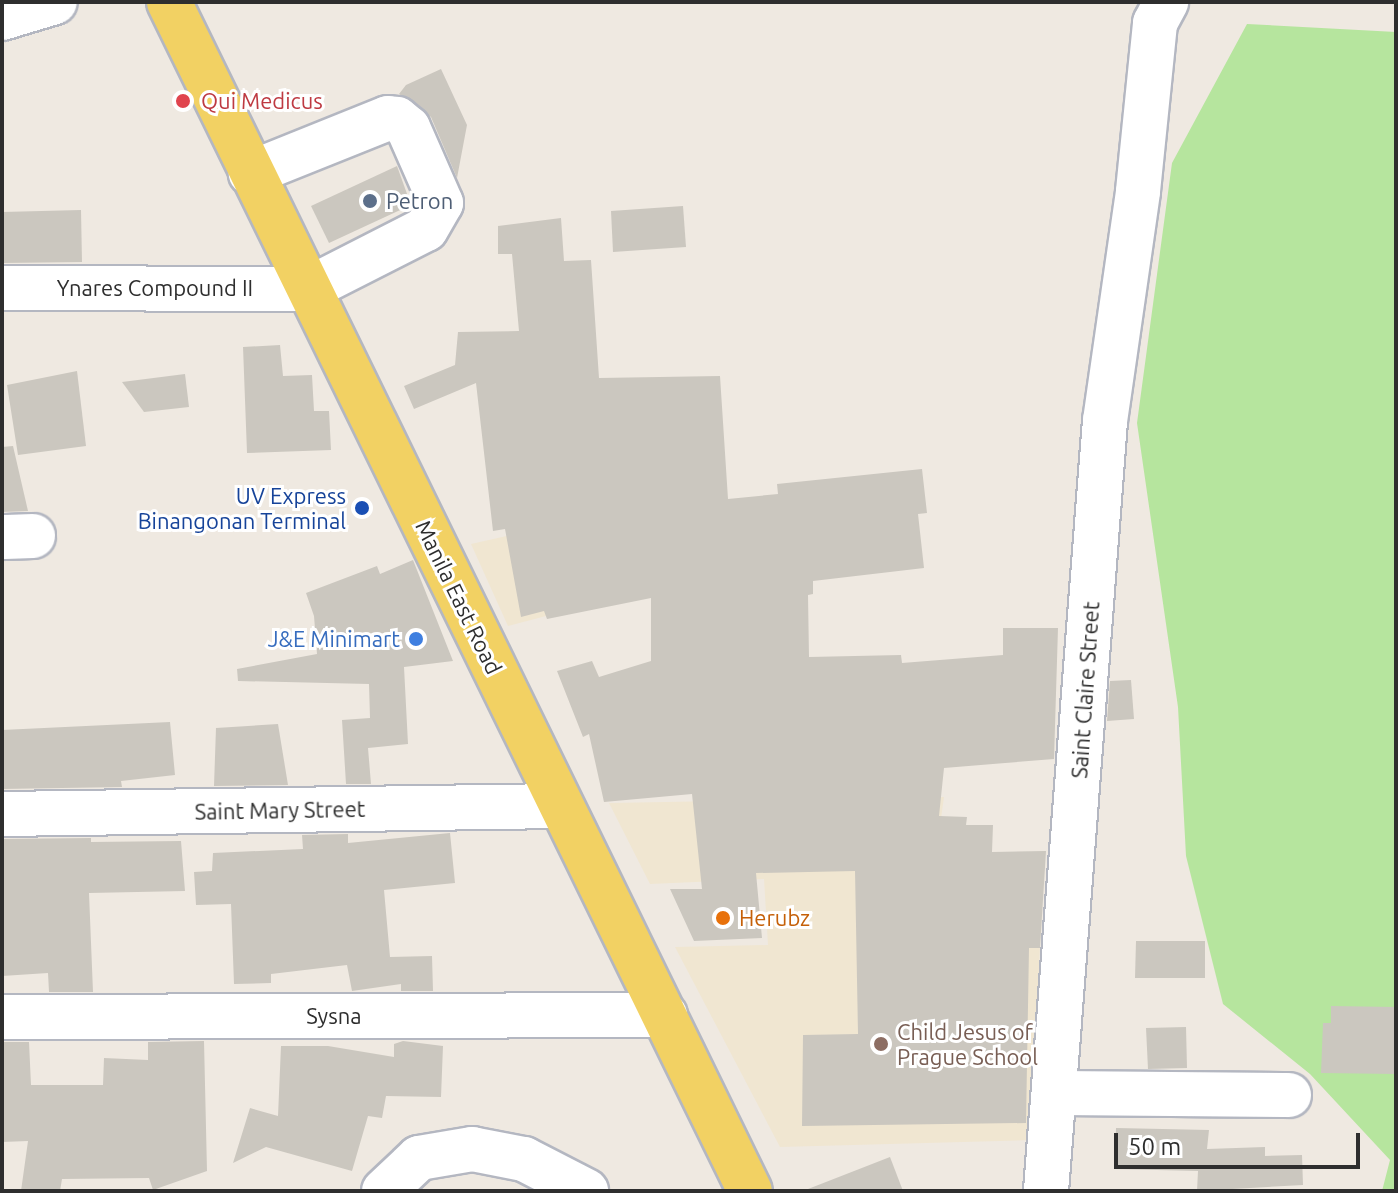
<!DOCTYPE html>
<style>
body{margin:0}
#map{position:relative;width:1398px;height:1193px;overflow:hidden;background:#efe9e1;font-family:Ubuntu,sans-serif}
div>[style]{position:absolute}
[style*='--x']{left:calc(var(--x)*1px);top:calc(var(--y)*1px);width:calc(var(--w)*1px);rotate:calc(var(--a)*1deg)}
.education>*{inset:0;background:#f0e6d1}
.green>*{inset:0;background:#b6e59e}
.building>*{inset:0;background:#cbc7bf}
.roads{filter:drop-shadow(2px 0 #b4b7c1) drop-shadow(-2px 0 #b4b7c1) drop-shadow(0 2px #b4b7c1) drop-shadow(0 -2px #b4b7c1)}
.minor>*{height:44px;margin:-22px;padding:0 22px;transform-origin:22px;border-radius:22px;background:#fff}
.major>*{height:44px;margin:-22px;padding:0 22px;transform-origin:22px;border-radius:22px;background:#f2d163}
.dots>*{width:22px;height:22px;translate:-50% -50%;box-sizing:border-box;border:4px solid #fff;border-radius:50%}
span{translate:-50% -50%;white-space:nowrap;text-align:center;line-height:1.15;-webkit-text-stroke:6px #fff;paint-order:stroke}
.health-label{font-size:22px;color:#be3a42}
.left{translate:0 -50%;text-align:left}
.service-label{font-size:22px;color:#4e5e75}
.street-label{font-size:22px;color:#2e2e2e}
.transit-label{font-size:22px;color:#164399}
.right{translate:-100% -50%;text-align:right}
.shop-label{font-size:22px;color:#366cbe}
.food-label{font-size:22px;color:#c56008}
.education-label{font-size:22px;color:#785e54}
.frame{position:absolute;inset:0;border:4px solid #2e2e2e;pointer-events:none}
.scale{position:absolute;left:1114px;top:1133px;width:246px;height:36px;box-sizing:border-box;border:4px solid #2e2e2e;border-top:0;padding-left:10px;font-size:24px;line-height:28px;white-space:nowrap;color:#2e2e2e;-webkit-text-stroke:6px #fff;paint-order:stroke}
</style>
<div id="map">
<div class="education">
<i style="clip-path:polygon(565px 523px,584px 606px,508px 626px,471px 544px)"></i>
<i style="clip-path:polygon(944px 797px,923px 946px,1040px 944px,1032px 1140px,780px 1147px,675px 947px,768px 945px,764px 879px,650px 884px,609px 803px)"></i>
</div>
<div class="green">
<i style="clip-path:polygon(1247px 24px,1396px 32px,1396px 1191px,1382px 1191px,1390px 1160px,1310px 1074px,1223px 1004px,1186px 856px,1178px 707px,1137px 423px,1172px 163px)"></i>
</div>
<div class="building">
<i style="clip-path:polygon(441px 69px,467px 125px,457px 178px,431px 117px,399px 94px,406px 85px)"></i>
<i style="clip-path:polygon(397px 166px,411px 205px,329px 243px,311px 206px)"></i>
<i style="clip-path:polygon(683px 206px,686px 247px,613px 252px,611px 211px)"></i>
<i style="clip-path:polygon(81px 210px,82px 262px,2px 263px,2px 212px)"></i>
<i style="clip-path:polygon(561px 218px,564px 261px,591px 260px,599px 378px,720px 376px,728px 499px,778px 494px,777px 484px,922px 469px,927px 513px,918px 514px,924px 568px,813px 581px,813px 594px,808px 595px,809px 657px,901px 655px,902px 663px,1003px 655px,1003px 628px,1058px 628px,1054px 759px,944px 768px,939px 816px,967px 817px,966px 825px,993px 825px,992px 852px,1046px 851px,1040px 948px,1029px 948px,1026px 1123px,802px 1126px,803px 1035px,858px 1034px,855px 871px,756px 873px,762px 938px,694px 941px,670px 889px,702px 889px,692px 794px,604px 802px,589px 734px,583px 737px,557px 671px,592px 661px,599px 677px,651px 661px,651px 598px,547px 619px,544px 611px,521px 617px,505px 529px,493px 531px,476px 383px,414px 409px,404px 386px,455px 365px,458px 332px,519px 331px,512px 254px,498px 254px,498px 226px)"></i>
<i style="clip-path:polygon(280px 345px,283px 376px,312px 375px,314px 411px,329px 411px,331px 450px,247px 453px,243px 347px)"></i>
<i style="clip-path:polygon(77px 371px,86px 446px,18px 455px,7px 385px)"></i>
<i style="clip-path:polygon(185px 374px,189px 407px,144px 412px,122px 382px)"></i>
<i style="clip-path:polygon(13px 446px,28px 511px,2px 512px,2px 447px)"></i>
<i style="clip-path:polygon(413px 560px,453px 661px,404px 667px,408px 744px,368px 748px,371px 784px,346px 784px,342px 720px,370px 718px,369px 684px,238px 681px,237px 669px,317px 654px,314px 616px,306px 593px,377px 566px,380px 574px)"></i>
<i style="clip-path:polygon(1131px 680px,1134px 719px,1107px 721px,1110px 681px)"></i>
<i style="clip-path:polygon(170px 722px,175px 775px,121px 781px,122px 787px,2px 789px,2px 730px)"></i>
<i style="clip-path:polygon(278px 724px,288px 785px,214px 786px,216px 728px)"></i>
<i style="clip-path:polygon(450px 833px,455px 883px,384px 890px,390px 957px,432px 956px,433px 991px,401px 991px,401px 984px,352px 991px,347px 965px,271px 974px,271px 983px,234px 984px,231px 904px,196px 905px,194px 872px,212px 871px,213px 853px,303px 849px,302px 835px,348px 834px,348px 843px)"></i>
<i style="clip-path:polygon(91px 838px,91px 842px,181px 841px,185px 891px,89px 893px,93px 992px,49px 992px,48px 973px,2px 976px,2px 839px)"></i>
<i style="clip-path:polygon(1136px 941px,1205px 941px,1205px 978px,1135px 978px)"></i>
<i style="clip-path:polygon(1331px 1006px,1396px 1007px,1396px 1074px,1321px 1073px,1323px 1023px,1331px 1023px)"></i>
<i style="clip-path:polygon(1186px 1027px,1187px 1068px,1148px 1069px,1146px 1028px)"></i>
<i style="clip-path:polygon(204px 1041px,207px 1171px,153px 1190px,149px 1178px,62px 1179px,60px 1191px,21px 1191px,28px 1141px,2px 1142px,2px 1042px,29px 1042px,31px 1085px,103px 1085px,104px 1058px,148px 1060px,148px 1042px)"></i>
<i style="clip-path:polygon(403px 1041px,443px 1046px,441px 1097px,386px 1096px,382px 1118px,368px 1116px,352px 1171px,266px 1147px,233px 1163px,250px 1108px,278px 1116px,281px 1046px,328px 1046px,394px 1057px,394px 1044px)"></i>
<i style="clip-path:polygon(1116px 1128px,1209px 1130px,1207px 1149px,1265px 1147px,1265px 1156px,1302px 1155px,1303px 1185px,1197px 1191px,1198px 1171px,1115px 1169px)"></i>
<i style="clip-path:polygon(890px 1157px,903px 1191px,808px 1191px,808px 1189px)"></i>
</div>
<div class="roads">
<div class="minor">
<i style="--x:2;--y:18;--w:55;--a:-16.8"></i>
<i style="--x:2;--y:288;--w:306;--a:0.2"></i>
<i style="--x:308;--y:289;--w:132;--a:-27"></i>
<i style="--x:426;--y:229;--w:30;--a:-60"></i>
<i style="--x:441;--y:203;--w:82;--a:-113.7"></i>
<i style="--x:408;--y:128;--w:14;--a:-141"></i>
<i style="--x:397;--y:119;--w:9;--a:-174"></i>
<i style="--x:388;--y:118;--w:148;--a:158.1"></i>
<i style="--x:2;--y:537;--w:31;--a:-2"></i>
<i style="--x:2;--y:814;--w:557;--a:-0.82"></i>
<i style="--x:2;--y:1017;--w:663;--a:-0.17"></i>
<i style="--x:1054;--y:1093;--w:235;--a:0.5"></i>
<i style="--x:384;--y:1191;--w:48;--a:-43.3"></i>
<i style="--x:419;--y:1158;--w:54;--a:-9.6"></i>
<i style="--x:472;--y:1149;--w:53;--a:10.9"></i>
<i style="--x:524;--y:1159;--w:70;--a:27.3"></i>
<i style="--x:1046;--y:1191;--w:772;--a:-85.62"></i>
<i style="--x:1105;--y:421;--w:232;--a:-81.8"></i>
<i style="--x:1138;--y:191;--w:169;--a:-84.2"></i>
<i style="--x:1155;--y:23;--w:24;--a:-62"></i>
</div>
<div class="major">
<i style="--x:169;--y:2;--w:1323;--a:63.96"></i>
</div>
</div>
<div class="dots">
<i style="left:183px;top:101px;background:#e0444e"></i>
<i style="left:370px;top:201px;background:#5c6f8a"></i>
<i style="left:362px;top:508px;background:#1a4fb4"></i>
<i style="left:416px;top:639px;background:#3f7fe0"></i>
<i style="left:723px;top:918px;background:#e8710a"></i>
<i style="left:881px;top:1044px;background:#8d6e63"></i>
</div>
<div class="health-label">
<span class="left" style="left:201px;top:101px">Qui Medicus</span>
</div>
<div class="service-label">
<span class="left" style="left:386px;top:201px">Petron</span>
</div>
<div class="street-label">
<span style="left:155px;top:288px">Ynares Compound II</span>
<span style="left:459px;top:597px;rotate:64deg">Manila East Road</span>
<span style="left:1085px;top:690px;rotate:-86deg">Saint Claire Street</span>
<span style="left:280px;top:810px;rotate:-1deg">Saint Mary Street</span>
<span style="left:334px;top:1016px">Sysna</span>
</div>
<div class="transit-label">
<span class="right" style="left:346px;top:508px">UV Express<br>Binangonan Terminal</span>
</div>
<div class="shop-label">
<span class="right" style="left:400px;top:639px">J&amp;E Minimart</span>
</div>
<div class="food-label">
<span class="left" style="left:739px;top:918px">Herubz</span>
</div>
<div class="education-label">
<span class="left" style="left:897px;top:1044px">Child Jesus of<br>Prague School</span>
</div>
<div class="frame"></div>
<div class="scale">50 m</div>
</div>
